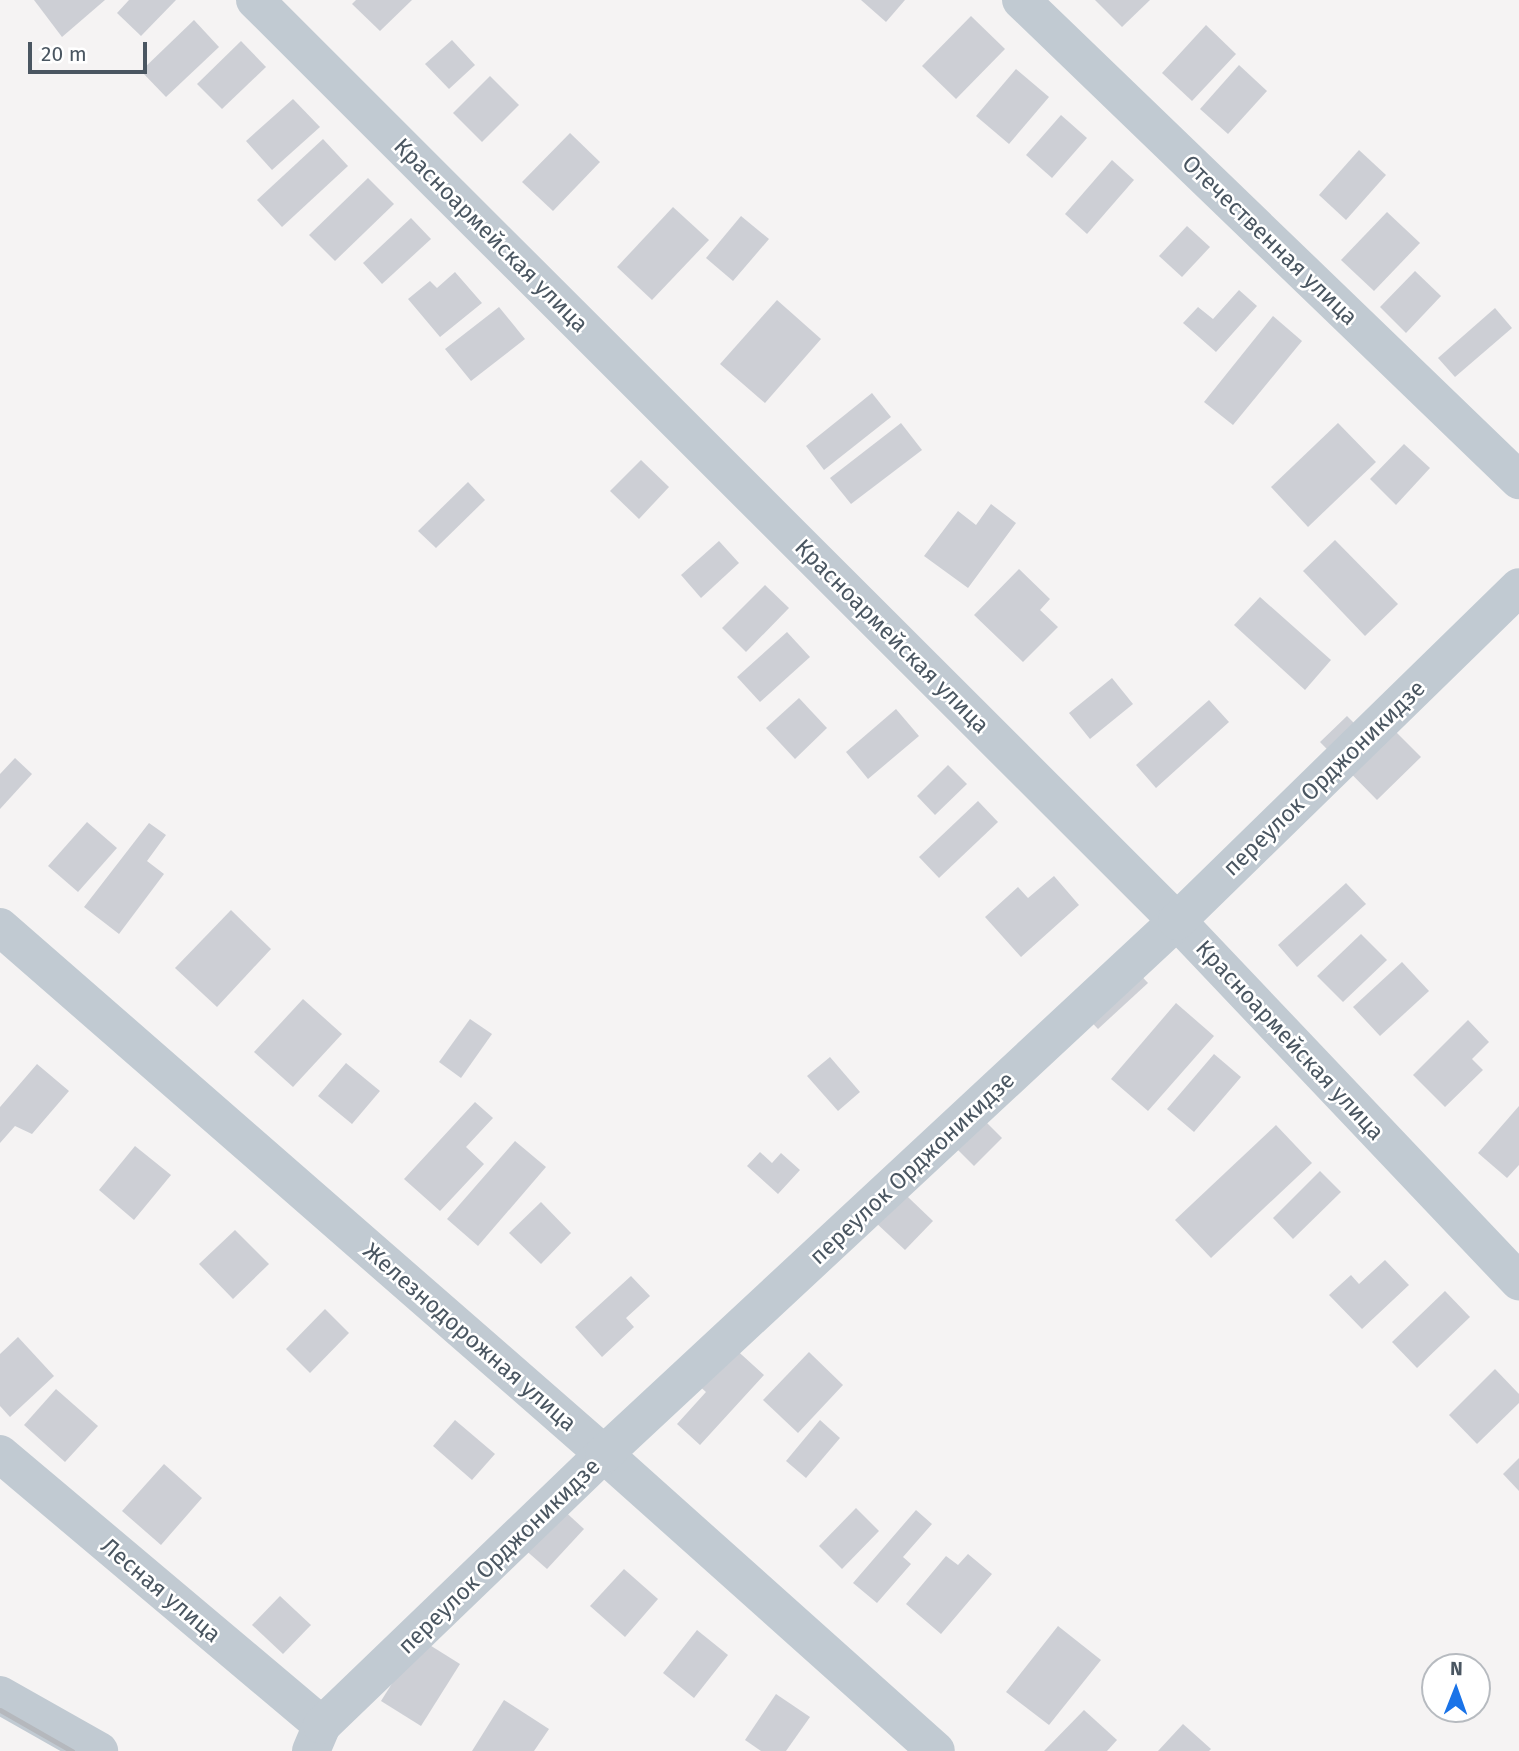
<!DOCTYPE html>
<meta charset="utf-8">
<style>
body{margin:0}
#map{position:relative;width:1519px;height:1751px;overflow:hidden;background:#f5f3f3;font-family:"Fira Sans",sans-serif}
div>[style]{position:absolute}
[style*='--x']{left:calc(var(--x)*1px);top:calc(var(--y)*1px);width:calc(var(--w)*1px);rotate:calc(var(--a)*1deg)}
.building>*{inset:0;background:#cdcfd5}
.minor>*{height:38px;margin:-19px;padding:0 19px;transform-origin:19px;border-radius:19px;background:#c1cad2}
.rail>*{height:5px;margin:-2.5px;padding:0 2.5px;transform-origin:2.5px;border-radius:2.5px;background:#b5b8bd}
span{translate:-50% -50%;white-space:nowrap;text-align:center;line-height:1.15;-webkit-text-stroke:5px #fff;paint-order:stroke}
.street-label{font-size:23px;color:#4a5661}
.north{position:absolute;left:1421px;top:1653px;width:70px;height:70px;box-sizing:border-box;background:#fff;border:2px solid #b7bbc0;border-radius:50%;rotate:1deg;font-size:19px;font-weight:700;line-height:28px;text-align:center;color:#4a5661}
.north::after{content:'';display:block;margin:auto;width:24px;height:32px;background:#1a73e8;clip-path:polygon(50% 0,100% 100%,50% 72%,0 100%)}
.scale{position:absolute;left:28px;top:42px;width:119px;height:32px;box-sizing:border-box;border:4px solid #4a5661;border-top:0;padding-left:9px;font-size:21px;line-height:24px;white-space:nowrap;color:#4a5661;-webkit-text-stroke:5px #fff;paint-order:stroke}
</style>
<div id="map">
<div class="building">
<i style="clip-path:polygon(34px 0,105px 0,62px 37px)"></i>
<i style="clip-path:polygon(129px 0,176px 0,141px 36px,117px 13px)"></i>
<i style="clip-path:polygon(356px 0,412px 0,380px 31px,352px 4px)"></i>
<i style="clip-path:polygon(861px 0,905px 0,886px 22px)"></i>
<i style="clip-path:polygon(1095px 0,1150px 0,1122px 27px)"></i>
<i style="clip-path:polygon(971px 16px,1005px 49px,956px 99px,922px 66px)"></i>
<i style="clip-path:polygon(194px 20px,219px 47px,166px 97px,141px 71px)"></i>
<i style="clip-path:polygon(1206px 25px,1236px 54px,1192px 101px,1162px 73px)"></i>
<i style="clip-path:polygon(452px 40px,475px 65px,449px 89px,425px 64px)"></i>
<i style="clip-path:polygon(241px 41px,266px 67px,222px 109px,197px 84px)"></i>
<i style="clip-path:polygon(1239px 65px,1267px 91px,1228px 134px,1200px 109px)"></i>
<i style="clip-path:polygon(1016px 69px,1049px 97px,1009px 144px,976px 116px)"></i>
<i style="clip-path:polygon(490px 76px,519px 105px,482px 142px,453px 113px)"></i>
<i style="clip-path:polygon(293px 99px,320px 127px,272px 170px,246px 141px)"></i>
<i style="clip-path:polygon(1061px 115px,1087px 138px,1052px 178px,1026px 155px)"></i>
<i style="clip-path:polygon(570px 133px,600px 162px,553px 211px,522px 182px)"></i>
<i style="clip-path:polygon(323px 139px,348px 166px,282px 227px,257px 200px)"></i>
<i style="clip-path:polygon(1359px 150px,1386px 175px,1346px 220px,1319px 195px)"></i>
<i style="clip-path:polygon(1112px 160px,1134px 180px,1087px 234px,1065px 214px)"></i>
<i style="clip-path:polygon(368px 178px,394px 204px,335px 261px,309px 235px)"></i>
<i style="clip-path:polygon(673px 207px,709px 240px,652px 300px,617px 267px)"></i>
<i style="clip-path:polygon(1387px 212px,1420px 243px,1374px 291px,1341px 260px)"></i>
<i style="clip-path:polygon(741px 216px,769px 239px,733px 281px,706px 258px)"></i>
<i style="clip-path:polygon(411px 218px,431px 239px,382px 284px,363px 263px)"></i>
<i style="clip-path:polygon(1187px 226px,1210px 247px,1182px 277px,1159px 256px)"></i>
<i style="clip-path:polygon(1415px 271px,1441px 296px,1406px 333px,1380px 307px)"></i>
<i style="clip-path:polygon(455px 272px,482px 303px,440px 337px,408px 299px,430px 281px,437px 288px)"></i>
<i style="clip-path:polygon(1239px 290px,1257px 306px,1216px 352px,1183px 323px,1198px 307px,1213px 319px)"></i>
<i style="clip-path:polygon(777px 300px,821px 339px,765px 403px,720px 364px)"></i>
<i style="clip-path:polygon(499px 307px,525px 339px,471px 381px,445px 349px)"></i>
<i style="clip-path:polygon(1495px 308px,1512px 328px,1455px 377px,1438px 358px)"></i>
<i style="clip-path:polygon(1273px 316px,1302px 341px,1233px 425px,1204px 402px)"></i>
<i style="clip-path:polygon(872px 393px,891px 417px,824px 470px,806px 446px)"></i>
<i style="clip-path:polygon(901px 423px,922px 450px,851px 504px,830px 478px)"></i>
<i style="clip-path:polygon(1338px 423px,1376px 462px,1308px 527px,1271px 487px)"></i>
<i style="clip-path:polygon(1404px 444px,1430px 468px,1396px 505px,1370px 479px)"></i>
<i style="clip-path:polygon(641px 460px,669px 487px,639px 519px,610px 491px)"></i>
<i style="clip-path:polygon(468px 482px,485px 500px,436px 548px,418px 531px)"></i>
<i style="clip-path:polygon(991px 504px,1016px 523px,968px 588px,924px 556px,958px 511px,976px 525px)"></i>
<i style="clip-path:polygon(1335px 540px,1398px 604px,1365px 636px,1303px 571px)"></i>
<i style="clip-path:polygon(719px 541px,739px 563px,701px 598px,681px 575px)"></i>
<i style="clip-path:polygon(1019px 569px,1050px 599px,1040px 610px,1058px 627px,1023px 662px,974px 615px)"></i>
<i style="clip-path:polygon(765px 585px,789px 608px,746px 652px,722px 628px)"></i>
<i style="clip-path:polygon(1260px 597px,1331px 660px,1305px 690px,1234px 625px)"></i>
<i style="clip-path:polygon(787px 632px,810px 657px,760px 702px,737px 677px)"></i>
<i style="clip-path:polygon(1112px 678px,1133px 704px,1090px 739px,1069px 713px)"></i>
<i style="clip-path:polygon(799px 698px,827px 728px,795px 759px,766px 728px)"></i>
<i style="clip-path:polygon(1209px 700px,1229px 722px,1156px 788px,1136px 765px)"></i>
<i style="clip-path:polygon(896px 709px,919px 736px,868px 779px,846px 752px)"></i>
<i style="clip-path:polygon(1375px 711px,1421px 757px,1377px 800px,1320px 742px,1347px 716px,1358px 727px)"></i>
<i style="clip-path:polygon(15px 758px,32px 774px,0 809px,0 774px)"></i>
<i style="clip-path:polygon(948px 765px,967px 784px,935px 815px,917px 796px)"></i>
<i style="clip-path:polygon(978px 801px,998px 822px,939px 878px,919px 857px)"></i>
<i style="clip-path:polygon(87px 822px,117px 848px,78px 892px,48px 866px)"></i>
<i style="clip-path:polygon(149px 823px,166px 835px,147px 861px,164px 874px,119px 934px,84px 907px)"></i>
<i style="clip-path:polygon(1054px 876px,1079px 905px,1021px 957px,985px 917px,1018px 887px,1028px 898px)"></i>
<i style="clip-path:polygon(1346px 883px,1366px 904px,1297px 967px,1278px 945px)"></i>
<i style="clip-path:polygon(231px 910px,271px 949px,217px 1007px,175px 968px)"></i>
<i style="clip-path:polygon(1361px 934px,1387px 960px,1343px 1002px,1317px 976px)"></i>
<i style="clip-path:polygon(1121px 954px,1148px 983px,1098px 1029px,1071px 1000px)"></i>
<i style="clip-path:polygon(1402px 962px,1429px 991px,1380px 1036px,1353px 1007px)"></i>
<i style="clip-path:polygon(303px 999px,342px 1034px,293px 1087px,254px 1052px)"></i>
<i style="clip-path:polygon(1176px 1003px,1214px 1036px,1148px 1111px,1111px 1079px)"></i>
<i style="clip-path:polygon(470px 1019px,492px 1034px,461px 1078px,439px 1062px)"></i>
<i style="clip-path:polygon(1468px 1020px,1489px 1042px,1472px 1059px,1483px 1070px,1445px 1107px,1413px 1075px)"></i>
<i style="clip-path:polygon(1214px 1054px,1241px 1077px,1194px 1132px,1167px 1109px)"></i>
<i style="clip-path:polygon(830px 1057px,860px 1092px,838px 1111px,807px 1076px)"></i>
<i style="clip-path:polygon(346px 1063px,380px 1091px,352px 1124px,318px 1096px)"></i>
<i style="clip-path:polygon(37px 1064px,69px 1091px,32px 1134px,15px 1126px,0 1143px,0 1107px)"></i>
<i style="clip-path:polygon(964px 1100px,1002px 1138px,974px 1166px,935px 1127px)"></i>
<i style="clip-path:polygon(475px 1102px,493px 1118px,466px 1147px,484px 1164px,440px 1211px,404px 1179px)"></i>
<i style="clip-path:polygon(1519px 1106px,1519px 1165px,1507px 1178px,1478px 1153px)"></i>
<i style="clip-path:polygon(1276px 1125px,1312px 1163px,1211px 1258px,1175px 1220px)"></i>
<i style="clip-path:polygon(515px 1141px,546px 1167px,478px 1246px,447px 1219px)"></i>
<i style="clip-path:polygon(135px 1146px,171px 1175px,134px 1220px,99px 1190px)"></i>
<i style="clip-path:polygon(760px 1152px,772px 1163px,781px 1153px,800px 1170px,778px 1194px,747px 1166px)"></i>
<i style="clip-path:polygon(1320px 1171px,1341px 1192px,1293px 1239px,1273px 1218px)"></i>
<i style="clip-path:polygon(886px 1176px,933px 1221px,905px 1250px,858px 1206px)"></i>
<i style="clip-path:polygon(541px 1202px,571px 1233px,541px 1264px,509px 1233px)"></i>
<i style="clip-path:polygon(235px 1230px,269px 1264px,233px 1299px,199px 1264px)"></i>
<i style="clip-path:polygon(1385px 1260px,1409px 1285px,1362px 1329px,1329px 1295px,1351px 1275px,1359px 1284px)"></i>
<i style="clip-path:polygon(631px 1276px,650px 1296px,626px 1318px,634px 1327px,602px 1357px,575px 1327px)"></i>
<i style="clip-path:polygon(1445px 1291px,1470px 1317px,1417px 1368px,1392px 1342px)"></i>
<i style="clip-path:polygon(325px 1309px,349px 1333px,310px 1373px,286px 1349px)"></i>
<i style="clip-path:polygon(18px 1337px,54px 1376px,10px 1417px,0 1406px,0 1354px)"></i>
<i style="clip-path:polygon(731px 1345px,764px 1375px,700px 1445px,677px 1424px,706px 1392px,696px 1383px)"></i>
<i style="clip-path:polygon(809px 1352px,843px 1385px,798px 1433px,763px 1400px)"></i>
<i style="clip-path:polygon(1495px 1369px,1519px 1394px,1519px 1403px,1477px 1444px,1449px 1415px)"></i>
<i style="clip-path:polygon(56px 1389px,98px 1426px,65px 1462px,24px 1425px)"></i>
<i style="clip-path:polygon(455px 1420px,495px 1454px,472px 1480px,433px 1446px)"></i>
<i style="clip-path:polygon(820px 1420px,840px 1438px,806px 1478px,786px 1461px)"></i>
<i style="clip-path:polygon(1519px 1458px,1519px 1491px,1503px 1474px)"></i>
<i style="clip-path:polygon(164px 1464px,202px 1498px,161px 1545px,122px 1511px)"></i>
<i style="clip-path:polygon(559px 1506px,584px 1529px,547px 1569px,522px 1547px)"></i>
<i style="clip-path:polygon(856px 1508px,879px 1531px,842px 1569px,819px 1546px)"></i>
<i style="clip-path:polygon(916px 1510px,932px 1524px,903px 1557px,911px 1564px,877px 1603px,853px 1583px)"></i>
<i style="clip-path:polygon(968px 1554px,992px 1574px,941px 1634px,906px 1604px,946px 1556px,958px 1565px)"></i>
<i style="clip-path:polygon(624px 1569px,658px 1599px,625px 1637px,590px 1606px)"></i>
<i style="clip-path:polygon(280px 1596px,311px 1625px,283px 1654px,252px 1625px)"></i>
<i style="clip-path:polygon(1058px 1626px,1101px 1660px,1049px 1725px,1006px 1692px)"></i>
<i style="clip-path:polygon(697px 1630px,728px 1655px,694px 1698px,663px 1673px)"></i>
<i style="clip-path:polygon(420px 1639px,460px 1664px,421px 1726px,381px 1701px)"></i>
<i style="clip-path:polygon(776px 1694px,810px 1717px,786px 1751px,761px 1751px,745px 1740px)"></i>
<i style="clip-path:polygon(504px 1700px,549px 1729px,534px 1751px,472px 1751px)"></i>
<i style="clip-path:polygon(1084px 1710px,1117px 1740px,1107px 1751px,1044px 1751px)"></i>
<i style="clip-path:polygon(1183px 1724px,1211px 1749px,1209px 1751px,1158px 1751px)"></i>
</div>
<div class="minor">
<i style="--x:255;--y:0;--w:1303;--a:44.97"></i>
<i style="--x:1177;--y:921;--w:497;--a:46.5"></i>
<i style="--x:1021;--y:0;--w:692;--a:43.95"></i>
<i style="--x:0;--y:927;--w:802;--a:41.11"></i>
<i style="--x:604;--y:1454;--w:445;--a:41.8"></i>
<i style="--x:0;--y:1454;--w:421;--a:40.1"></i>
<i style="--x:0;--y:1695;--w:114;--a:29.5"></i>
<i style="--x:311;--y:1751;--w:28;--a:-67"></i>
<i style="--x:322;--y:1725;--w:391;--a:-43.9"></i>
<i style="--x:604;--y:1454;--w:783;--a:-42.93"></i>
<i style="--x:1177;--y:921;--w:478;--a:-44.3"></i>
</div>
<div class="rail">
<i style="--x:0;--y:1710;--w:83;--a:29.7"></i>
</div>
<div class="street-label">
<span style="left:491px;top:235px;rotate:45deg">Красноармейская улица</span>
<span style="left:1270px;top:240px;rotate:44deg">Отечественная улица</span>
<span style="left:892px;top:636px;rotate:45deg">Красноармейская улица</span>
<span style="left:1324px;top:778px;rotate:-44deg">переулок Орджоникидзе</span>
<span style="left:1290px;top:1040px;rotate:47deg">Красноармейская улица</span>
<span style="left:912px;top:1168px;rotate:-43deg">переулок Орджоникидзе</span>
<span style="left:470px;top:1337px;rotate:41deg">Железнодорожная улица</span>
<span style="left:499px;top:1556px;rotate:-44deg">переулок Орджоникидзе</span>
<span style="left:161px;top:1590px;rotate:40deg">Лесная улица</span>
</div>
<div class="north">N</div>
<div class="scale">20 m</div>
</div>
